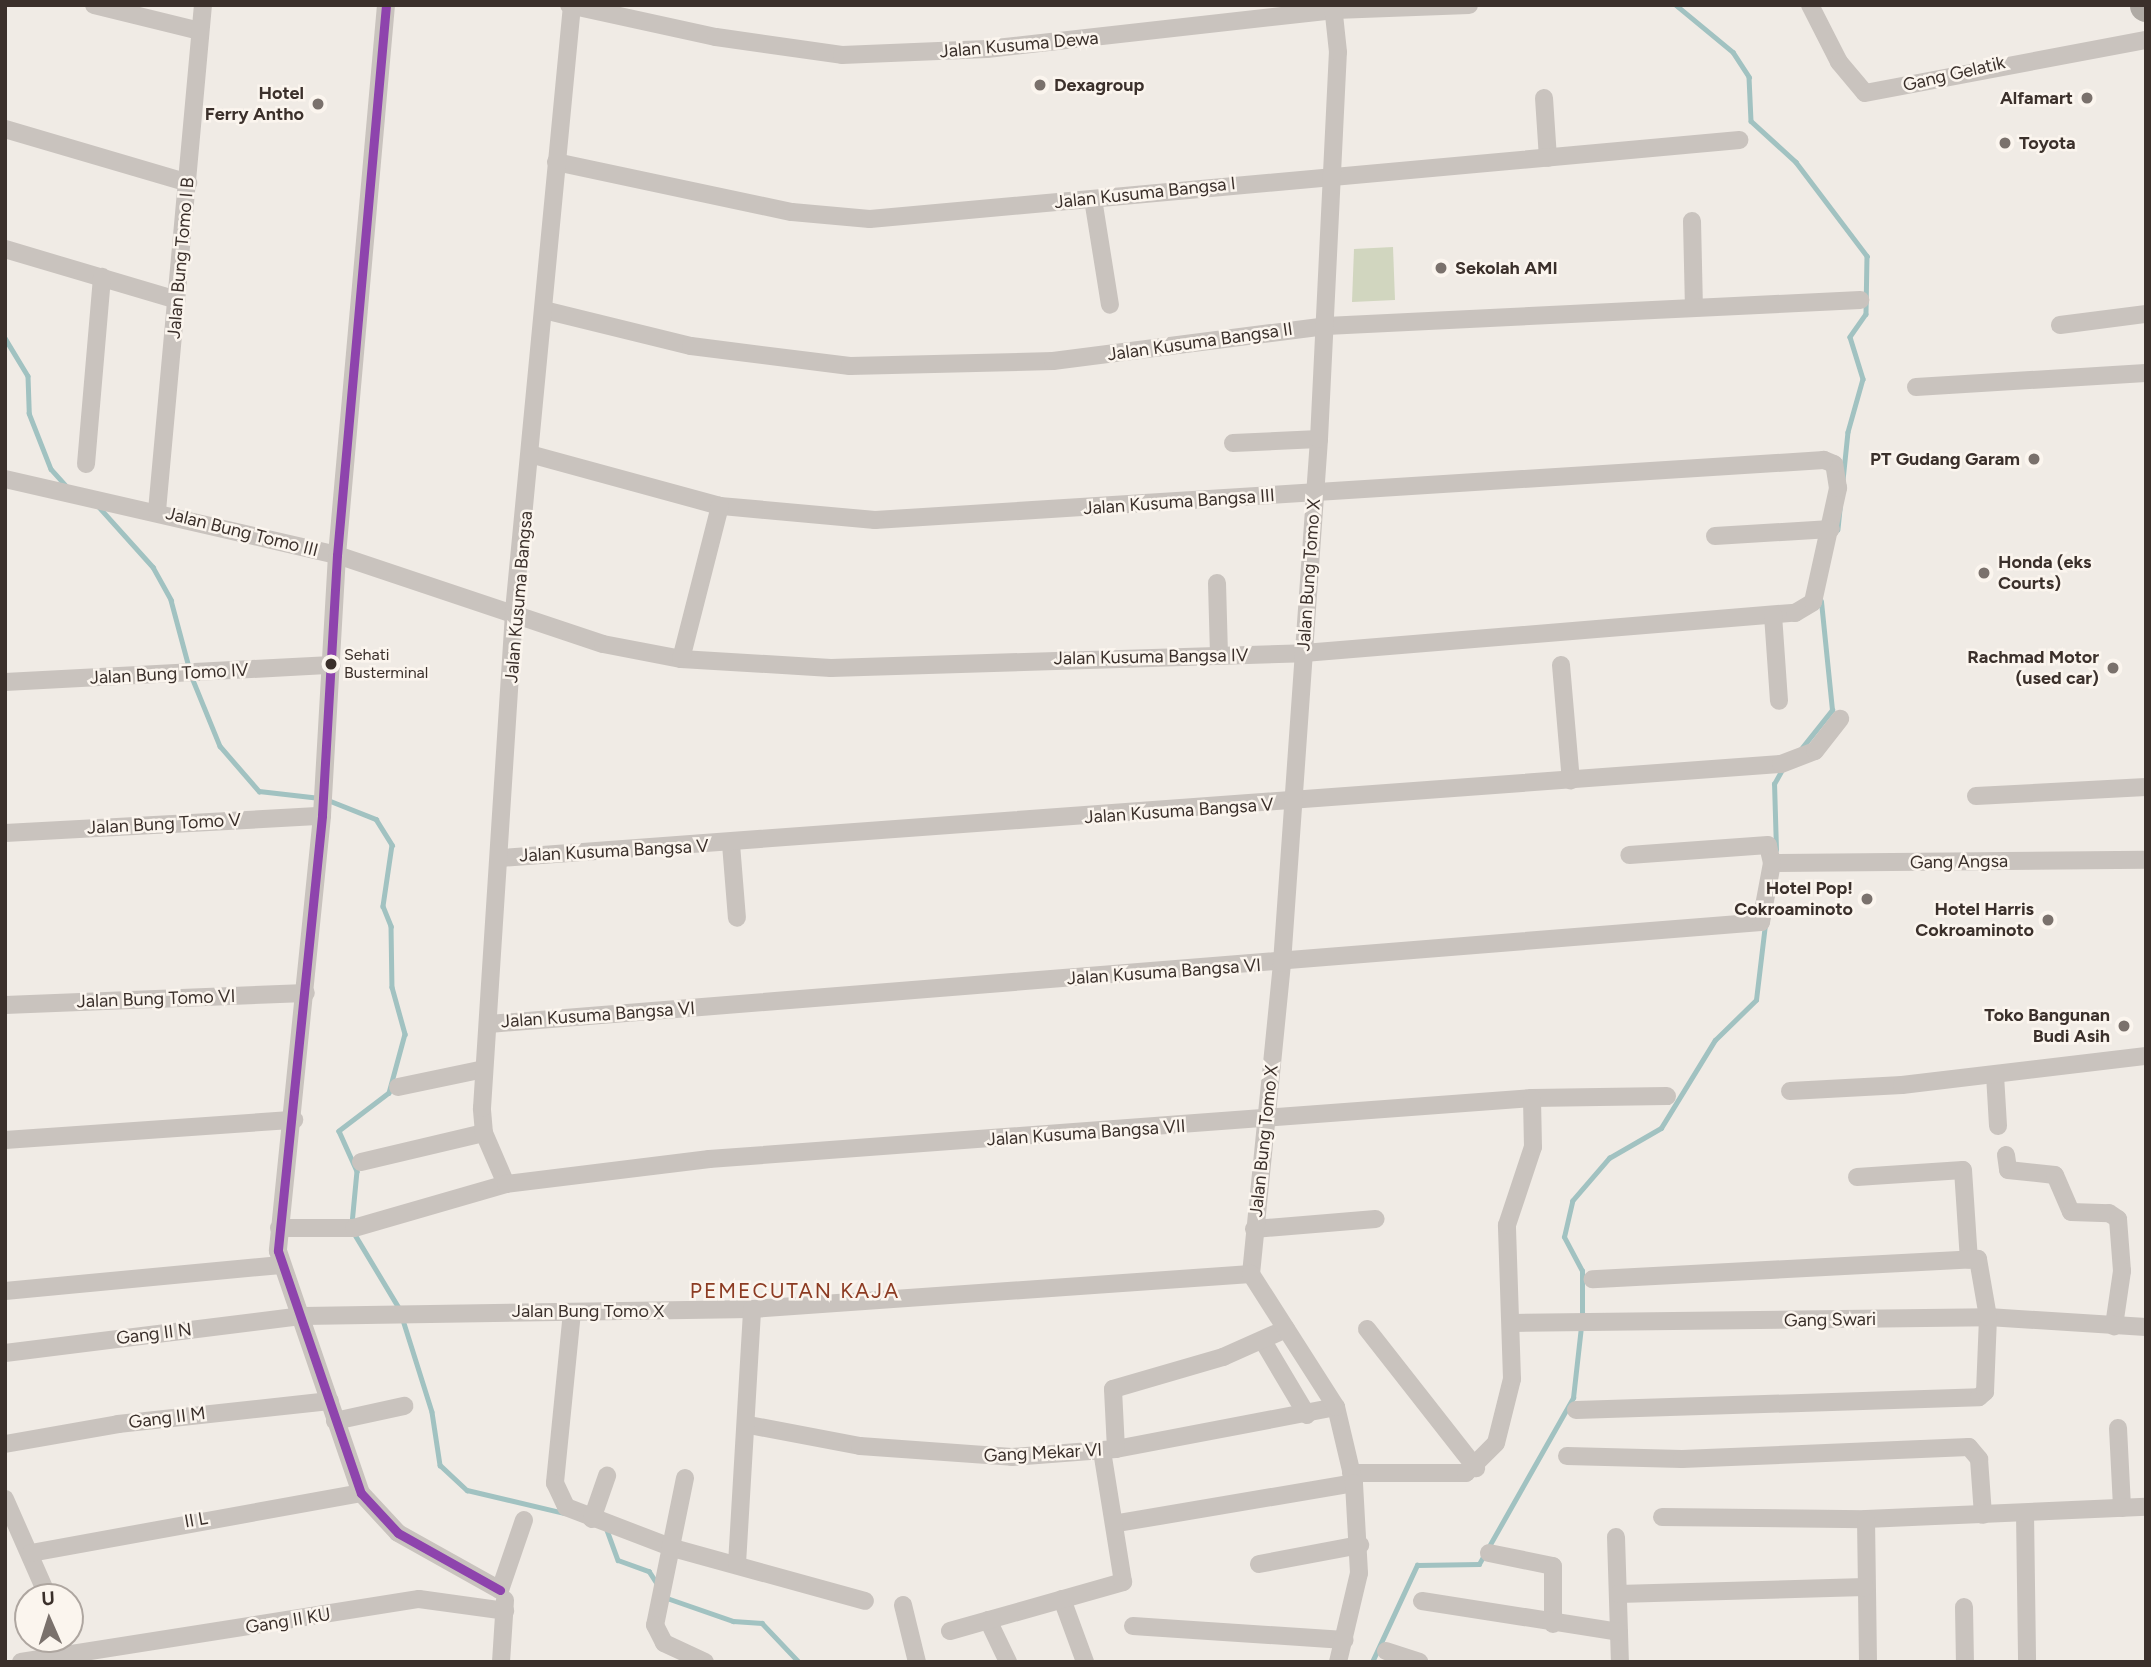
<!DOCTYPE html>
<style>
body{margin:0}
#map{position:relative;width:2151px;height:1667px;overflow:hidden;background:#f0ebe5;font-family:Figtree,sans-serif}
div>[style]{position:absolute}
[style*='--x']{left:calc(var(--x)*1px);top:calc(var(--y)*1px);width:calc(var(--w)*1px);rotate:calc(var(--a)*1deg)}
.green>*{inset:0;background:#d1d6bf}
.stream>*{height:4.5px;margin:-2.25px;padding:0 2.25px;transform-origin:2.25px;border-radius:2.25px;background:#a1c2c1}
.street>*{height:18px;margin:-9px;padding:0 9px;transform-origin:9px;border-radius:9px;background:#c9c3be}
.highway>*{height:32px;margin:-16px;padding:0 16px;transform-origin:16px;border-radius:16px;background:#afaaa4}
.bus-1>*{height:9px;margin:-4.5px;padding:0 4.5px;transform-origin:4.5px;border-radius:4.5px;background:#8e44ad}
.dots>*{width:19px;height:19px;translate:-50% -50%;box-sizing:border-box;border:4px solid #fbf5ee;border-radius:50%}
span{translate:-50% -50%;white-space:nowrap;text-align:center;line-height:1.15;-webkit-text-stroke:5px #fbf5ee;paint-order:stroke}
.bus-label{font-size:16px;color:#3b302b}
.left{translate:0 -50%;text-align:left}
.street-label{font-size:18px;color:#3b302b}
.poi-label{font-size:18px;color:#3b302b;font-weight:700}
.right{translate:-100% -50%;text-align:right}
.quarter-label{font-size:21px;color:#8c3b22;letter-spacing:2px}
.frame{position:absolute;inset:0;border:7px solid #3b302b;pointer-events:none}
.north{position:absolute;left:14px;top:1583px;width:70px;height:70px;box-sizing:border-box;background:#fbf5ee;border:2px solid #aea6a0;border-radius:50%;rotate:357deg;font-size:19px;font-weight:700;line-height:28px;text-align:center;color:#3b302b}
.north::after{content:'';display:block;margin:auto;width:24px;height:32px;background:#7a716c;clip-path:polygon(50% 0,100% 100%,50% 72%,0 100%)}
</style>
<div id="map">
<div class="green">
<i style="clip-path:polygon(1393px 247px,1395px 300px,1352px 302px,1354px 249px)"></i>
</div>
<div class="stream">
<i style="--x:1676;--y:5;--w:74;--a:39.5"></i>
<i style="--x:1733;--y:52;--w:30;--a:57"></i>
<i style="--x:1749;--y:77;--w:44;--a:87.4"></i>
<i style="--x:1751;--y:121;--w:61;--a:42.3"></i>
<i style="--x:1796;--y:162;--w:118;--a:52.9"></i>
<i style="--x:1867;--y:256;--w:58;--a:91"></i>
<i style="--x:1866;--y:314;--w:28;--a:125"></i>
<i style="--x:1850;--y:337;--w:44;--a:72.8"></i>
<i style="--x:1863;--y:379;--w:55;--a:105.8"></i>
<i style="--x:1848;--y:432;--w:98;--a:95.9"></i>
<i style="--x:5;--y:338;--w:44;--a:58.8"></i>
<i style="--x:28;--y:376;--w:37;--a:88"></i>
<i style="--x:29;--y:413;--w:60;--a:68.6"></i>
<i style="--x:51;--y:469;--w:25;--a:48"></i>
<i style="--x:99;--y:507;--w:81;--a:48"></i>
<i style="--x:153;--y:567;--w:38;--a:61"></i>
<i style="--x:171;--y:600;--w:69;--a:75"></i>
<i style="--x:191;--y:675;--w:77;--a:67.8"></i>
<i style="--x:220;--y:746;--w:60;--a:49.1"></i>
<i style="--x:259;--y:791;--w:61;--a:6.5"></i>
<i style="--x:1801;--y:749;--w:50;--a:-51.5"></i>
<i style="--x:1832;--y:710;--w:109;--a:-95.8"></i>
<i style="--x:328;--y:800;--w:52;--a:21.6"></i>
<i style="--x:376;--y:819;--w:31;--a:58"></i>
<i style="--x:392;--y:845;--w:62;--a:98.4"></i>
<i style="--x:383;--y:906;--w:22;--a:68"></i>
<i style="--x:391;--y:926;--w:61;--a:89.1"></i>
<i style="--x:392;--y:987;--w:49;--a:74.5"></i>
<i style="--x:405;--y:1034;--w:61;--a:105.2"></i>
<i style="--x:389;--y:1093;--w:63;--a:142.8"></i>
<i style="--x:339;--y:1131;--w:44;--a:65.8"></i>
<i style="--x:357;--y:1171;--w:53;--a:95.4"></i>
<i style="--x:1776;--y:850;--w:66;--a:-91.7"></i>
<i style="--x:1774;--y:784;--w:18;--a:-61"></i>
<i style="--x:354;--y:1233;--w:87;--a:59"></i>
<i style="--x:1582;--y:1318;--w:47;--a:-90"></i>
<i style="--x:1582;--y:1271;--w:38;--a:-118"></i>
<i style="--x:1564;--y:1237;--w:37;--a:-77"></i>
<i style="--x:1572;--y:1201;--w:57;--a:-49.3"></i>
<i style="--x:1609;--y:1158;--w:60;--a:-30"></i>
<i style="--x:1661;--y:1128;--w:103;--a:-58.5"></i>
<i style="--x:1715;--y:1040;--w:57;--a:-44.3"></i>
<i style="--x:1756;--y:1000;--w:77;--a:-83.2"></i>
<i style="--x:403;--y:1320;--w:96;--a:72.5"></i>
<i style="--x:432;--y:1412;--w:54;--a:81.4"></i>
<i style="--x:440;--y:1465;--w:37;--a:43"></i>
<i style="--x:467;--y:1490;--w:100;--a:13.3"></i>
<i style="--x:607;--y:1530;--w:32;--a:70"></i>
<i style="--x:618;--y:1560;--w:33;--a:20"></i>
<i style="--x:649;--y:1571;--w:17;--a:57"></i>
<i style="--x:667;--y:1598;--w:70;--a:19.2"></i>
<i style="--x:733;--y:1621;--w:29;--a:4"></i>
<i style="--x:762;--y:1623;--w:54;--a:46.5"></i>
<i style="--x:1372;--y:1662;--w:107;--a:-65.1"></i>
<i style="--x:1417;--y:1565;--w:62;--a:-0.9"></i>
<i style="--x:1479;--y:1564;--w:191;--a:-60.5"></i>
<i style="--x:1573;--y:1398;--w:71;--a:-83.6"></i>
</div>
<div class="street">
<i style="--x:94;--y:5;--w:109;--a:13.8"></i>
<i style="--x:386;--y:5;--w:552;--a:95.09"></i>
<i style="--x:337;--y:555;--w:261;--a:93.3"></i>
<i style="--x:322;--y:816;--w:437;--a:95.8"></i>
<i style="--x:278;--y:1251;--w:256;--a:71.1"></i>
<i style="--x:361;--y:1493;--w:54;--a:47.2"></i>
<i style="--x:398;--y:1533;--w:117;--a:29.2"></i>
<i style="--x:569;--y:5;--w:150;--a:12.3"></i>
<i style="--x:716;--y:37;--w:127;--a:8.1"></i>
<i style="--x:842;--y:55;--w:145;--a:-2.4"></i>
<i style="--x:987;--y:49;--w:350;--a:-6.4"></i>
<i style="--x:1335;--y:10;--w:134;--a:-2.1"></i>
<i style="--x:1810;--y:5;--w:64;--a:63"></i>
<i style="--x:1839;--y:62;--w:40;--a:50"></i>
<i style="--x:1865;--y:93;--w:286;--a:-10.7"></i>
<i style="--x:1544;--y:98;--w:60;--a:86.2"></i>
<i style="--x:5;--y:129;--w:191;--a:16.4"></i>
<i style="--x:556;--y:162;--w:241;--a:12"></i>
<i style="--x:792;--y:212;--w:78;--a:5.1"></i>
<i style="--x:870;--y:219;--w:873;--a:-5.19"></i>
<i style="--x:1093;--y:199;--w:107;--a:80.9"></i>
<i style="--x:1692;--y:221;--w:86;--a:88.7"></i>
<i style="--x:5;--y:249;--w:179;--a:16.5"></i>
<i style="--x:544;--y:310;--w:151;--a:13.8"></i>
<i style="--x:691;--y:346;--w:160;--a:7.2"></i>
<i style="--x:850;--y:366;--w:203;--a:-1.4"></i>
<i style="--x:1053;--y:361;--w:275;--a:-7.3"></i>
<i style="--x:1326;--y:326;--w:535;--a:-2.79"></i>
<i style="--x:2060;--y:325;--w:87;--a:-7.3"></i>
<i style="--x:1916;--y:387;--w:230;--a:-3.5"></i>
<i style="--x:1233;--y:443;--w:86;--a:-2.7"></i>
<i style="--x:86;--y:464;--w:188;--a:-85.1"></i>
<i style="--x:5;--y:479;--w:341;--a:12.9"></i>
<i style="--x:337;--y:555;--w:280;--a:18.5"></i>
<i style="--x:603;--y:644;--w:79;--a:10.9"></i>
<i style="--x:681;--y:659;--w:150;--a:3.4"></i>
<i style="--x:831;--y:668;--w:473;--a:-1.8"></i>
<i style="--x:1304;--y:653;--w:493;--a:-4.7"></i>
<i style="--x:1795;--y:613;--w:21;--a:-31"></i>
<i style="--x:1813;--y:602;--w:117;--a:-77.6"></i>
<i style="--x:1838;--y:488;--w:24;--a:-99"></i>
<i style="--x:1834;--y:464;--w:11;--a:-158"></i>
<i style="--x:1824;--y:460;--w:951;--a:176.38"></i>
<i style="--x:875;--y:520;--w:156;--a:-174.8"></i>
<i style="--x:720;--y:506;--w:194;--a:-164.7"></i>
<i style="--x:157;--y:511;--w:508;--a:-84.81"></i>
<i style="--x:1715;--y:536;--w:116;--a:-3.5"></i>
<i style="--x:1217;--y:583;--w:73;--a:88.4"></i>
<i style="--x:1773;--y:615;--w:86;--a:86"></i>
<i style="--x:681;--y:659;--w:158;--a:-75.7"></i>
<i style="--x:1561;--y:665;--w:116;--a:85.1"></i>
<i style="--x:5;--y:682;--w:327;--a:-3"></i>
<i style="--x:1976;--y:796;--w:170;--a:-3"></i>
<i style="--x:5;--y:833;--w:317;--a:-3.1"></i>
<i style="--x:731;--y:844;--w:74;--a:85.4"></i>
<i style="--x:500;--y:858;--w:1284;--a:-4.2"></i>
<i style="--x:1781;--y:764;--w:36;--a:-21"></i>
<i style="--x:1815;--y:751;--w:41;--a:-52"></i>
<i style="--x:1772;--y:863;--w:374;--a:-0.5"></i>
<i style="--x:5;--y:1005;--w:301;--a:-2.3"></i>
<i style="--x:489;--y:1024;--w:1276;--a:-4.58"></i>
<i style="--x:1761;--y:922;--w:60;--a:-79.4"></i>
<i style="--x:1772;--y:863;--w:18;--a:-103"></i>
<i style="--x:1768;--y:845;--w:139;--a:175.9"></i>
<i style="--x:1995;--y:1075;--w:51;--a:86.6"></i>
<i style="--x:398;--y:1087;--w:88;--a:-11.8"></i>
<i style="--x:1790;--y:1091;--w:112;--a:-3.1"></i>
<i style="--x:1902;--y:1085;--w:246;--a:-6.8"></i>
<i style="--x:5;--y:1140;--w:290;--a:-4"></i>
<i style="--x:2006;--y:1155;--w:15;--a:82"></i>
<i style="--x:2008;--y:1170;--w:47;--a:6.1"></i>
<i style="--x:2055;--y:1175;--w:40;--a:66.6"></i>
<i style="--x:2071;--y:1212;--w:38;--a:2"></i>
<i style="--x:2109;--y:1213;--w:11;--a:34"></i>
<i style="--x:2118;--y:1219;--w:52;--a:85.6"></i>
<i style="--x:2122;--y:1271;--w:56;--a:98.3"></i>
<i style="--x:361;--y:1162;--w:126;--a:-13.3"></i>
<i style="--x:1857;--y:1177;--w:106;--a:-3.8"></i>
<i style="--x:1963;--y:1170;--w:90;--a:86.2"></i>
<i style="--x:506;--y:1184;--w:56;--a:-113.3"></i>
<i style="--x:484;--y:1133;--w:25;--a:-95"></i>
<i style="--x:482;--y:1108;--w:498;--a:-86.3"></i>
<i style="--x:514;--y:611;--w:609;--a:-84.53"></i>
<i style="--x:279;--y:1228;--w:75;--a:0"></i>
<i style="--x:354;--y:1228;--w:158;--a:-16.1"></i>
<i style="--x:506;--y:1184;--w:205;--a:-7"></i>
<i style="--x:709;--y:1159;--w:825;--a:-4.24"></i>
<i style="--x:1532;--y:1098;--w:135;--a:-0.8"></i>
<i style="--x:1254;--y:1229;--w:122;--a:-4.7"></i>
<i style="--x:1251;--y:1274;--w:313;--a:-84.3"></i>
<i style="--x:1282;--y:963;--w:525;--a:-85.96"></i>
<i style="--x:1319;--y:439;--w:387;--a:-87.2"></i>
<i style="--x:1338;--y:52;--w:47;--a:-96.1"></i>
<i style="--x:5;--y:1291;--w:277;--a:-5.4"></i>
<i style="--x:572;--y:1312;--w:172;--a:95.7"></i>
<i style="--x:555;--y:1483;--w:26;--a:65"></i>
<i style="--x:566;--y:1507;--w:115;--a:21"></i>
<i style="--x:673;--y:1548;--w:199;--a:15.4"></i>
<i style="--x:1513;--y:1323;--w:475;--a:-0.7"></i>
<i style="--x:1988;--y:1317;--w:158;--a:3.6"></i>
<i style="--x:1367;--y:1329;--w:177;--a:51.9"></i>
<i style="--x:1263;--y:1341;--w:86;--a:59.3"></i>
<i style="--x:5;--y:1353;--w:300;--a:-7.1"></i>
<i style="--x:303;--y:1316;--w:449;--a:-0.9"></i>
<i style="--x:752;--y:1309;--w:500;--a:-4.01"></i>
<i style="--x:1576;--y:1410;--w:403;--a:-1.8"></i>
<i style="--x:1979;--y:1397;--w:8;--a:-40"></i>
<i style="--x:1985;--y:1392;--w:75;--a:-87.7"></i>
<i style="--x:1988;--y:1317;--w:59;--a:-99.8"></i>
<i style="--x:1978;--y:1259;--w:386;--a:177"></i>
<i style="--x:335;--y:1421;--w:71;--a:-12.3"></i>
<i style="--x:749;--y:1425;--w:113;--a:10.7"></i>
<i style="--x:860;--y:1446;--w:152;--a:4.1"></i>
<i style="--x:1012;--y:1457;--w:104;--a:-4.4"></i>
<i style="--x:1116;--y:1449;--w:224;--a:-10.8"></i>
<i style="--x:2118;--y:1428;--w:80;--a:87.1"></i>
<i style="--x:5;--y:1444;--w:115;--a:-10"></i>
<i style="--x:118;--y:1424;--w:213;--a:-6.2"></i>
<i style="--x:1116;--y:1449;--w:60;--a:-92.9"></i>
<i style="--x:1113;--y:1389;--w:115;--a:-16.2"></i>
<i style="--x:1223;--y:1357;--w:69;--a:-24"></i>
<i style="--x:1567;--y:1456;--w:115;--a:1.5"></i>
<i style="--x:1682;--y:1459;--w:287;--a:-2.4"></i>
<i style="--x:1969;--y:1447;--w:16;--a:50"></i>
<i style="--x:1979;--y:1459;--w:56;--a:85.9"></i>
<i style="--x:1351;--y:1473;--w:115;--a:0"></i>
<i style="--x:1466;--y:1473;--w:42;--a:-45"></i>
<i style="--x:1496;--y:1443;--w:66;--a:-76"></i>
<i style="--x:1512;--y:1379;--w:154;--a:-91.9"></i>
<i style="--x:1507;--y:1225;--w:82;--a:-71.6"></i>
<i style="--x:1533;--y:1147;--w:49;--a:-91.2"></i>
<i style="--x:685;--y:1478;--w:150;--a:101.5"></i>
<i style="--x:655;--y:1625;--w:20;--a:63"></i>
<i style="--x:664;--y:1643;--w:45;--a:24.9"></i>
<i style="--x:5;--y:1499;--w:107;--a:66.3"></i>
<i style="--x:2025;--y:1513;--w:149;--a:89.2"></i>
<i style="--x:1662;--y:1517;--w:204;--a:0.6"></i>
<i style="--x:1866;--y:1519;--w:280;--a:-2.5"></i>
<i style="--x:592;--y:1519;--w:46;--a:-70.8"></i>
<i style="--x:1866;--y:1519;--w:143;--a:89.2"></i>
<i style="--x:1118;--y:1523;--w:239;--a:-9.6"></i>
<i style="--x:1354;--y:1483;--w:78;--a:-103.3"></i>
<i style="--x:1336;--y:1407;--w:158;--a:-122.6"></i>
<i style="--x:1616;--y:1537;--w:125;--a:88.2"></i>
<i style="--x:31;--y:1553;--w:335;--a:-10.3"></i>
<i style="--x:1489;--y:1553;--w:65;--a:11.5"></i>
<i style="--x:1553;--y:1566;--w:58;--a:90"></i>
<i style="--x:737;--y:1564;--w:255;--a:-86.6"></i>
<i style="--x:1259;--y:1564;--w:103;--a:-10.7"></i>
<i style="--x:500;--y:1590;--w:74;--a:-71.1"></i>
<i style="--x:1618;--y:1594;--w:247;--a:-1.6"></i>
<i style="--x:1062;--y:1599;--w:67;--a:69.9"></i>
<i style="--x:1422;--y:1601;--w:199;--a:8.9"></i>
<i style="--x:903;--y:1605;--w:59;--a:76.2"></i>
<i style="--x:1964;--y:1607;--w:55;--a:89"></i>
<i style="--x:988;--y:1620;--w:47;--a:64.5"></i>
<i style="--x:1133;--y:1626;--w:212;--a:3.8"></i>
<i style="--x:950;--y:1631;--w:180;--a:-15.8"></i>
<i style="--x:1123;--y:1582;--w:133;--a:-99.1"></i>
<i style="--x:1386;--y:1651;--w:35;--a:18"></i>
<i style="--x:21;--y:1662;--w:403;--a:-9"></i>
<i style="--x:419;--y:1599;--w:87;--a:7.9"></i>
<i style="--x:501;--y:1662;--w:62;--a:-86.3"></i>
<i style="--x:1338;--y:1662;--w:91;--a:-76.7"></i>
<i style="--x:1359;--y:1573;--w:90;--a:-93.2"></i>
</div>
<div class="highway">
<i style="--x:2146;--y:5;--w:1;--a:90"></i>
</div>
<div class="bus-1">
<i style="--x:386;--y:5;--w:552;--a:95.09"></i>
<i style="--x:337;--y:555;--w:261;--a:93.3"></i>
<i style="--x:322;--y:816;--w:437;--a:95.8"></i>
<i style="--x:278;--y:1251;--w:256;--a:71.1"></i>
<i style="--x:361;--y:1493;--w:54;--a:47.2"></i>
<i style="--x:398;--y:1533;--w:117;--a:29.2"></i>
</div>
<div class="dots">
<i style="left:1040px;top:85px;background:#7a716c"></i>
<i style="left:2087px;top:98px;background:#7a716c"></i>
<i style="left:318px;top:104px;background:#7a716c"></i>
<i style="left:2005px;top:143px;background:#7a716c"></i>
<i style="left:1441px;top:268px;background:#7a716c"></i>
<i style="left:2034px;top:459px;background:#7a716c"></i>
<i style="left:1984px;top:573px;background:#7a716c"></i>
<i style="left:331px;top:664px;background:#3b302b"></i>
<i style="left:2113px;top:668px;background:#7a716c"></i>
<i style="left:1867px;top:899px;background:#7a716c"></i>
<i style="left:2048px;top:920px;background:#7a716c"></i>
<i style="left:2124px;top:1026px;background:#7a716c"></i>
</div>
<div class="bus-label">
<span class="left" style="left:344px;top:664px">Sehati<br>Busterminal</span>
</div>
<div class="street-label">
<span style="left:1019px;top:45px;rotate:-5deg">Jalan Kusuma Dewa</span>
<span style="left:1954px;top:74px;rotate:-13deg">Gang Gelatik</span>
<span style="left:1145px;top:193px;rotate:-6deg">Jalan Kusuma Bangsa I</span>
<span style="left:181px;top:258px;rotate:-85deg">Jalan Bung Tomo I B</span>
<span style="left:1200px;top:342px;rotate:-8deg">Jalan Kusuma Bangsa II</span>
<span style="left:1179px;top:502px;rotate:-4deg">Jalan Kusuma Bangsa III</span>
<span style="left:242px;top:532px;rotate:14deg">Jalan Bung Tomo III</span>
<span style="left:1309px;top:575px;rotate:-86deg">Jalan Bung Tomo X</span>
<span style="left:519px;top:597px;rotate:-85deg">Jalan Kusuma Bangsa</span>
<span style="left:1151px;top:657px;rotate:-1deg">Jalan Kusuma Bangsa IV</span>
<span style="left:169px;top:674px;rotate:-3deg">Jalan Bung Tomo IV</span>
<span style="left:1179px;top:811px;rotate:-4deg">Jalan Kusuma Bangsa V</span>
<span style="left:164px;top:824px;rotate:-3deg">Jalan Bung Tomo V</span>
<span style="left:614px;top:851px;rotate:-3deg">Jalan Kusuma Bangsa V</span>
<span style="left:1959px;top:862px;rotate:-1deg">Gang Angsa</span>
<span style="left:1164px;top:972px;rotate:-4deg">Jalan Kusuma Bangsa VI</span>
<span style="left:156px;top:999px;rotate:-2deg">Jalan Bung Tomo VI</span>
<span style="left:598px;top:1015px;rotate:-4deg">Jalan Kusuma Bangsa VI</span>
<span style="left:1086px;top:1133px;rotate:-4deg">Jalan Kusuma Bangsa VII</span>
<span style="left:1264px;top:1141px;rotate:-84deg">Jalan Bung Tomo X</span>
<span style="left:588px;top:1311px">Jalan Bung Tomo X</span>
<span style="left:1830px;top:1320px;rotate:-1deg">Gang Swari</span>
<span style="left:154px;top:1334px;rotate:-7deg">Gang II N</span>
<span style="left:167px;top:1418px;rotate:-7deg">Gang II M</span>
<span style="left:1043px;top:1453px;rotate:-3deg">Gang Mekar VI</span>
<span style="left:196px;top:1520px;rotate:-10deg">II L</span>
<span style="left:288px;top:1621px;rotate:-9deg">Gang II KU</span>
</div>
<div class="poi-label">
<span class="left" style="left:1054px;top:85px">Dexagroup</span>
<span class="right" style="left:304px;top:104px">Hotel<br>Ferry Antho</span>
<span class="right" style="left:2073px;top:98px">Alfamart</span>
<span class="left" style="left:2019px;top:143px">Toyota</span>
<span class="left" style="left:1455px;top:268px">Sekolah AMI</span>
<span class="right" style="left:2020px;top:459px">PT Gudang Garam</span>
<span class="left" style="left:1998px;top:573px">Honda (eks<br>Courts)</span>
<span class="right" style="left:2099px;top:668px">Rachmad Motor<br>(used car)</span>
<span class="right" style="left:1853px;top:899px">Hotel Pop!<br>Cokroaminoto</span>
<span class="right" style="left:2034px;top:920px">Hotel Harris<br>Cokroaminoto</span>
<span class="right" style="left:2110px;top:1026px">Toko Bangunan<br>Budi Asih</span>
</div>
<div class="quarter-label">
<span style="left:795px;top:1291px">PEMECUTAN KAJA</span>
</div>
<div class="frame"></div>
<div class="north">U</div>
</div>
